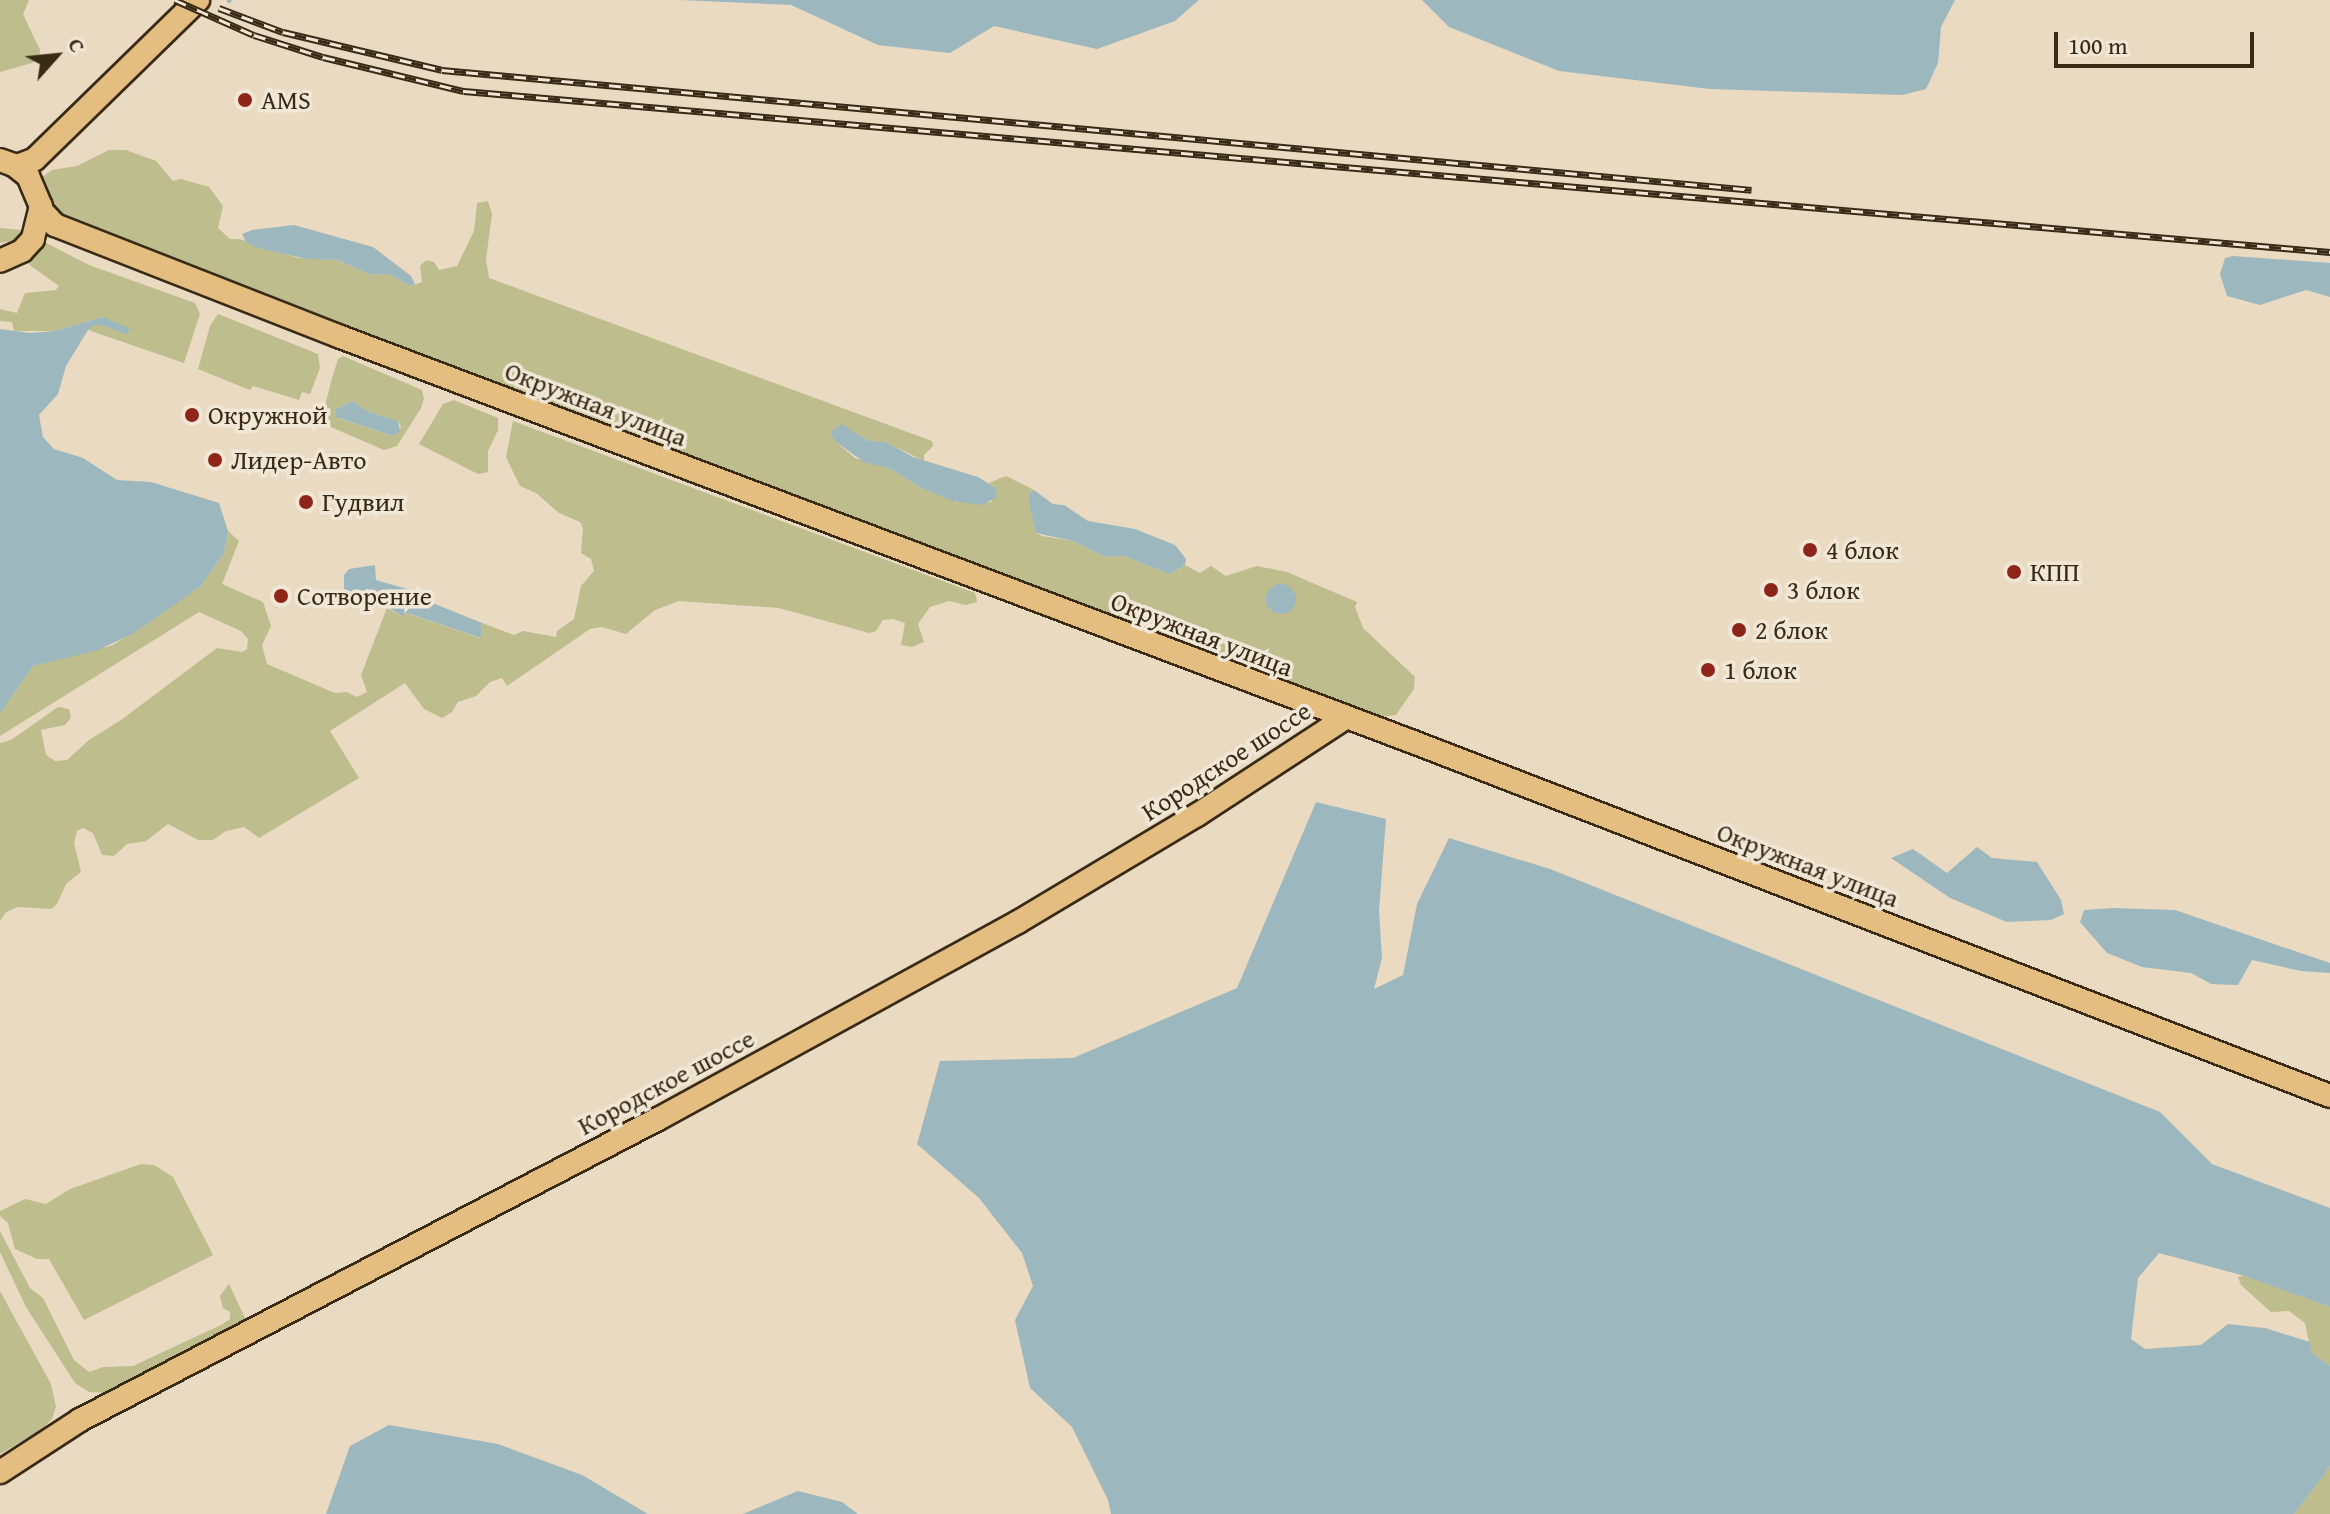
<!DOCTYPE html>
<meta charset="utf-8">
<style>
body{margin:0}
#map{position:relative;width:2330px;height:1514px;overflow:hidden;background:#e9dac1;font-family:"Gentium Book Plus",serif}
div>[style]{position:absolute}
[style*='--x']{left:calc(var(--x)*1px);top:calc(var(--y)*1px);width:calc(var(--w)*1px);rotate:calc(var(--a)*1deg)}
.green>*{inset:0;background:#bdbd8e}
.water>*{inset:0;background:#9db7be}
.round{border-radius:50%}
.stream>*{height:4px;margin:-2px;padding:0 2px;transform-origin:2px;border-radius:2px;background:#9db7be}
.roads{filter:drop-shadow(2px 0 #392a16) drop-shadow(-2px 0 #392a16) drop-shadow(0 2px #392a16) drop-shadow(0 -2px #392a16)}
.major>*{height:22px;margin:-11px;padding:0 11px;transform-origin:11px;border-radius:11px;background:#e4bd80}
.rail>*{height:7px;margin-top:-3.5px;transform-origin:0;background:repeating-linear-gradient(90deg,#f1e7d7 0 12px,#392a16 0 24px);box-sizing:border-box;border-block:2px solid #392a16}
.dots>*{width:22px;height:22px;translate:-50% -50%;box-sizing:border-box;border:4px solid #f1e7d7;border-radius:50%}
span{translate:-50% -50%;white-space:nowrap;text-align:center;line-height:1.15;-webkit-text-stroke:7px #f1e7d7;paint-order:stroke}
.poi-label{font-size:26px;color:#392a16}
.left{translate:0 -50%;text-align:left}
.street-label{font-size:26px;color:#392a16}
.north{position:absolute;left:16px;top:16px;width:80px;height:80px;-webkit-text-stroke:6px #f1e7d7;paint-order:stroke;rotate:63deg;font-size:22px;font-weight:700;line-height:32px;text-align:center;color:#392a16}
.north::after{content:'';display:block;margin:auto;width:28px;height:36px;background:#392a16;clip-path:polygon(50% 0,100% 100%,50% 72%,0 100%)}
.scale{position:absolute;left:2054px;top:32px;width:200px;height:36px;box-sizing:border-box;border:4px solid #392a16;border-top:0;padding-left:10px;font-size:24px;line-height:28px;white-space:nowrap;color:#392a16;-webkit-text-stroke:6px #f1e7d7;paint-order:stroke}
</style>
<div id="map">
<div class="green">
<i style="clip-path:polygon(0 0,29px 0,23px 14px,40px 50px,39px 58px,32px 63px,0 72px)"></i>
<i style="clip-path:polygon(109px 150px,126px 150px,156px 161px,173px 181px,181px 179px,209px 187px,223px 206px,218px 228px,230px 239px,239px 239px,298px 258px,338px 260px,368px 274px,391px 275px,410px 286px,422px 282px,420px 266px,426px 260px,434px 262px,439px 270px,457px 266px,474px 231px,477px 203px,488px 201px,492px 214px,486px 259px,489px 278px,932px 441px,933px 446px,924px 455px,924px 461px,888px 443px,867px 440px,856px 434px,836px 442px,855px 458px,891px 469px,919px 487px,956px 502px,991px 502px,996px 488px,989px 483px,1006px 476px,1034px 490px,1029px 493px,1029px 504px,1036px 533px,1042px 536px,1073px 541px,1105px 557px,1124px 556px,1169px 574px,1185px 565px,1200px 573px,1211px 566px,1226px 576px,1257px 566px,1287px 572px,1357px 602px,1355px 607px,1363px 628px,1415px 677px,1414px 689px,1396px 715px,1380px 717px,57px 216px,39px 183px,42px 177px,52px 170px,77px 166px)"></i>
<i style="clip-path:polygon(0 228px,21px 230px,89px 265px,195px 303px,200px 314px,184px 363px,88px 330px,94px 324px,102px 325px,128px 334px,103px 317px,55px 331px,14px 331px,12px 322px,0 321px,0 309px,17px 313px,25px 293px,56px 290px,59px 286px,31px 266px,11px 241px,0 243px)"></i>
<i style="clip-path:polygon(218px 314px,318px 354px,320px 368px,310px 394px,302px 392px,299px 400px,253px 386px,250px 390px,198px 369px,210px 326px)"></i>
<i style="clip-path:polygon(evenodd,343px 356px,422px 390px,424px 399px,421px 408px,397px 446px,384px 450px,326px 425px,325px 406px,332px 378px,338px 359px,343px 356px,352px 401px,369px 412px,398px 421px,401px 427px,393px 436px,338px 418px,336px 409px,352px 401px)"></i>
<i style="clip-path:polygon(454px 400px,498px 418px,498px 430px,488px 451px,488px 472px,478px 474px,419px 444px,443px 404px)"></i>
<i style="clip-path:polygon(513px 421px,975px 593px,977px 602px,966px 605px,949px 601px,930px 607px,918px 624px,924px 642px,912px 647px,901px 645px,905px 623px,893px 619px,883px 620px,876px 631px,869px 633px,779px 608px,679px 601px,655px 610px,626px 634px,602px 627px,590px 629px,507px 686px,502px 678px,490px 682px,476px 696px,458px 702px,452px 712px,442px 718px,424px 709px,405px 683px,330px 731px,359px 778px,259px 838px,244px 827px,226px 831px,213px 840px,198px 840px,168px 824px,146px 841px,127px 844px,114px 856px,102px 855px,93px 833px,83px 828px,77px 831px,74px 843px,81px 872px,66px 884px,57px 904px,51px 909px,18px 907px,6px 912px,0 921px,0 743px,11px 740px,58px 707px,69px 709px,71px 718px,65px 725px,41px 730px,46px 755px,55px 761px,67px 760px,89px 740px,121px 720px,217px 648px,242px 652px,247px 649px,248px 639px,241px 631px,199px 612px,0 736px,0 713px,33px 666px,113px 645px,201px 586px,224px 553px,228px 531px,239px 541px,222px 584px,263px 602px,271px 626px,262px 645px,267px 664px,335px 693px,347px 692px,357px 697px,367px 692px,361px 675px,387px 608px,402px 616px,406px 613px,480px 638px,482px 623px,514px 635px,523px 631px,556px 637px,557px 631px,574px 619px,581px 586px,594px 571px,591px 559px,581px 553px,583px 528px,580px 522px,559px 513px,536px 493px,520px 486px,506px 457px)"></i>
<i style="clip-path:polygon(141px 1164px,154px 1165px,173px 1177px,213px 1255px,84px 1320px,49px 1259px,37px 1259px,15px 1249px,8px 1223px,0 1216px,0 1211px,25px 1199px,46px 1204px,70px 1189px)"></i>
<i style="clip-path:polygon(0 1231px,30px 1288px,43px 1298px,74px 1360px,89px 1372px,103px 1367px,133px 1366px,223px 1324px,230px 1319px,230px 1312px,223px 1308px,220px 1296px,229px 1284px,247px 1322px,108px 1393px,89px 1392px,75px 1383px,26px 1307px,0 1252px)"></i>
<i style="clip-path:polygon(2245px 1275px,2330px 1307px,2330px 1366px,2311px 1352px,2305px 1323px,2289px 1311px,2271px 1312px,2241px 1285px,2238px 1277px)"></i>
<i style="clip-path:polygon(0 1291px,51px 1384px,56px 1407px,52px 1419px,42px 1429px,0 1454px)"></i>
<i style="clip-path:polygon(2330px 1465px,2330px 1514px,2294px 1514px,2325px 1474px)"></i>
</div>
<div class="water">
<i style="clip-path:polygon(680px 0,1199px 0,1175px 21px,1097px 49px,994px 26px,950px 53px,878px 45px,791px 5px)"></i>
<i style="clip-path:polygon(1422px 0,1955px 0,1941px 27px,1938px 63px,1926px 89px,1902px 95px,1710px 89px,1559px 71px,1449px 27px)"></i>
<i style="clip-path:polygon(294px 225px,373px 247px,411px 276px,415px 284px,410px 286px,391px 275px,368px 274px,338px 260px,307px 259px,258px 248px,246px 242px,242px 234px,252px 230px)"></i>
<i style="clip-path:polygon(2233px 256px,2330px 263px,2330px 297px,2306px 290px,2260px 305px,2227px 296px,2220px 274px,2225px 258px)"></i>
<i style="clip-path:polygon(103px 317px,129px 328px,128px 335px,102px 325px,94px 325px,88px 330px,66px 366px,58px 394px,39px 415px,43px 437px,54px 449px,83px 458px,117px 480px,151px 482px,219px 503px,228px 531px,224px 553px,201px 586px,134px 633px,98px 650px,33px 666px,0 713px,0 329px,30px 333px,55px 331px)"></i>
<i style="clip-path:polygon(352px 401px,369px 412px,398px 421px,400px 431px,393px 436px,336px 417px,336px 409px)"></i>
<i style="clip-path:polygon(842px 424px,867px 440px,888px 443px,913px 457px,978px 477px,996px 488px,997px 497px,982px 505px,952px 501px,919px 487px,891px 469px,864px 462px,836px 442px,830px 432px)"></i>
<i style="clip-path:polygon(1034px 490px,1053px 504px,1064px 505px,1088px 521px,1135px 529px,1175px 545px,1186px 559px,1185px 565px,1169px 574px,1124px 556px,1105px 557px,1073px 541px,1036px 533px,1029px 504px,1029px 493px)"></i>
<i style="clip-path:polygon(375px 565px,376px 580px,424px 594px,425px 600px,482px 623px,481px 638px,407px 613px,402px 616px,376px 600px,372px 590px,361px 596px,344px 589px,344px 575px,349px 569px)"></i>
<i class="round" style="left:1266px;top:584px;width:30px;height:30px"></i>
<i style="clip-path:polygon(1316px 802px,1386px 819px,1379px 911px,1382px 958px,1374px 989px,1403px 975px,1417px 904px,1449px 838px,1550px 869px,2160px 1112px,2212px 1164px,2330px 1208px,2330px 1307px,2245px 1276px,2159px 1253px,2138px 1278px,2131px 1339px,2145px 1349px,2201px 1345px,2228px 1324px,2265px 1328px,2310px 1342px,2311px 1352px,2330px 1366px,2330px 1465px,2325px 1474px,2294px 1514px,1111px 1514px,1108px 1500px,1072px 1427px,1030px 1388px,1015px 1320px,1033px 1286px,1022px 1253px,979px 1198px,917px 1144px,940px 1061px,1073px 1058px,1237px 988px)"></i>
<i style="clip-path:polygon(1977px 847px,1992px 858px,2037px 862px,2061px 900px,2064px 914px,2051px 920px,2007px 922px,1950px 898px,1891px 858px,1913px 849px,1947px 873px)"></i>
<i style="clip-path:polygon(2114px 908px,2175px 910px,2330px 963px,2330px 973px,2301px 971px,2252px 960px,2238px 985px,2211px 984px,2191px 973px,2142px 967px,2107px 953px,2080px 922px,2084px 910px)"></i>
<i style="clip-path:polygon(389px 1425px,498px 1444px,582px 1475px,648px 1514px,326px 1514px,350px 1446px)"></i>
<i style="clip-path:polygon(798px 1491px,842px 1502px,858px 1514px,743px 1514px)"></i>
</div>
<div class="stream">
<i style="--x:229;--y:1;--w:1;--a:-45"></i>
</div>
<div class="roads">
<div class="major">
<i style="--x:0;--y:160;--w:15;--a:20"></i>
<i style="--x:14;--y:165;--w:18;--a:38"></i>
<i style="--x:28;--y:176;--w:33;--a:67"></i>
<i style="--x:41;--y:206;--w:34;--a:104"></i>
<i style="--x:33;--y:239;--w:16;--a:133"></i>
<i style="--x:22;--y:251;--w:24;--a:156"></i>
<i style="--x:17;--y:166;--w:19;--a:-21"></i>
<i style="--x:35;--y:159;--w:228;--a:-44.3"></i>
<i style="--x:41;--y:210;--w:21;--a:47"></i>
<i style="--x:55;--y:225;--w:304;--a:21.4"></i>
<i style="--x:338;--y:336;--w:1144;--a:20.69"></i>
<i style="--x:1408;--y:740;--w:988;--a:21.11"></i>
<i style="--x:0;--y:1472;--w:95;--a:-33"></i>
<i style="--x:80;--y:1420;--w:652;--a:-27.51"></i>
<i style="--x:658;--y:1119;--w:410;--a:-28.7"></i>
<i style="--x:1018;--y:922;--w:209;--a:-30.9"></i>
<i style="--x:1197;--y:815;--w:177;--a:-33.2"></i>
</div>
</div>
<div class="rail">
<i style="--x:175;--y:0;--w:86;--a:23.9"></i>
<i style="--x:254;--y:35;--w:72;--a:17.7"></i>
<i style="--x:323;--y:57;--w:145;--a:13.6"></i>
<i style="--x:464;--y:91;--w:1873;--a:4.93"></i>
<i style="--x:219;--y:8;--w:68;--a:20.6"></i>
<i style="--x:283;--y:32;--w:163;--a:13.4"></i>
<i style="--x:442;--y:70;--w:1315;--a:5.23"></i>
</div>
<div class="dots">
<i style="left:245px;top:100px;background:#8f2418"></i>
<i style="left:192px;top:415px;background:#8f2418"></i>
<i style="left:215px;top:460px;background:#8f2418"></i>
<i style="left:306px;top:502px;background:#8f2418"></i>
<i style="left:1810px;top:550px;background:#8f2418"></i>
<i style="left:2014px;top:572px;background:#8f2418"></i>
<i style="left:1771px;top:590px;background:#8f2418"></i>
<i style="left:281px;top:596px;background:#8f2418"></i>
<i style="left:1739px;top:630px;background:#8f2418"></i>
<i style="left:1708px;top:670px;background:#8f2418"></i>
</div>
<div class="poi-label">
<span class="left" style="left:261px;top:100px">AMS</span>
<span class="left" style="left:208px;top:415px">Окружной</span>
<span class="left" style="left:231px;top:460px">Лидер-Авто</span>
<span class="left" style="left:322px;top:502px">Гудвил</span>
<span class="left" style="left:1826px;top:550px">4 блок</span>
<span class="left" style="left:2030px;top:572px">КПП</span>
<span class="left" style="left:1787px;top:590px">3 блок</span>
<span class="left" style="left:297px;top:596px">Сотворение</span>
<span class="left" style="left:1755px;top:630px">2 блок</span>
<span class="left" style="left:1724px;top:670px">1 блок</span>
</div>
<div class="street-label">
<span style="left:596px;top:404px;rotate:21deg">Окружная улица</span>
<span style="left:1202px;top:634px;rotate:21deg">Окружная улица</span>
<span style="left:1226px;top:761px;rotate:-33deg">Кородское шоссе</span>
<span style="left:1808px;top:865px;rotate:21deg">Окружная улица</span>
<span style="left:666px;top:1082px;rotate:-28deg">Кородское шоссе</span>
</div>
<div class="north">С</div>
<div class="scale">100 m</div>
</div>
